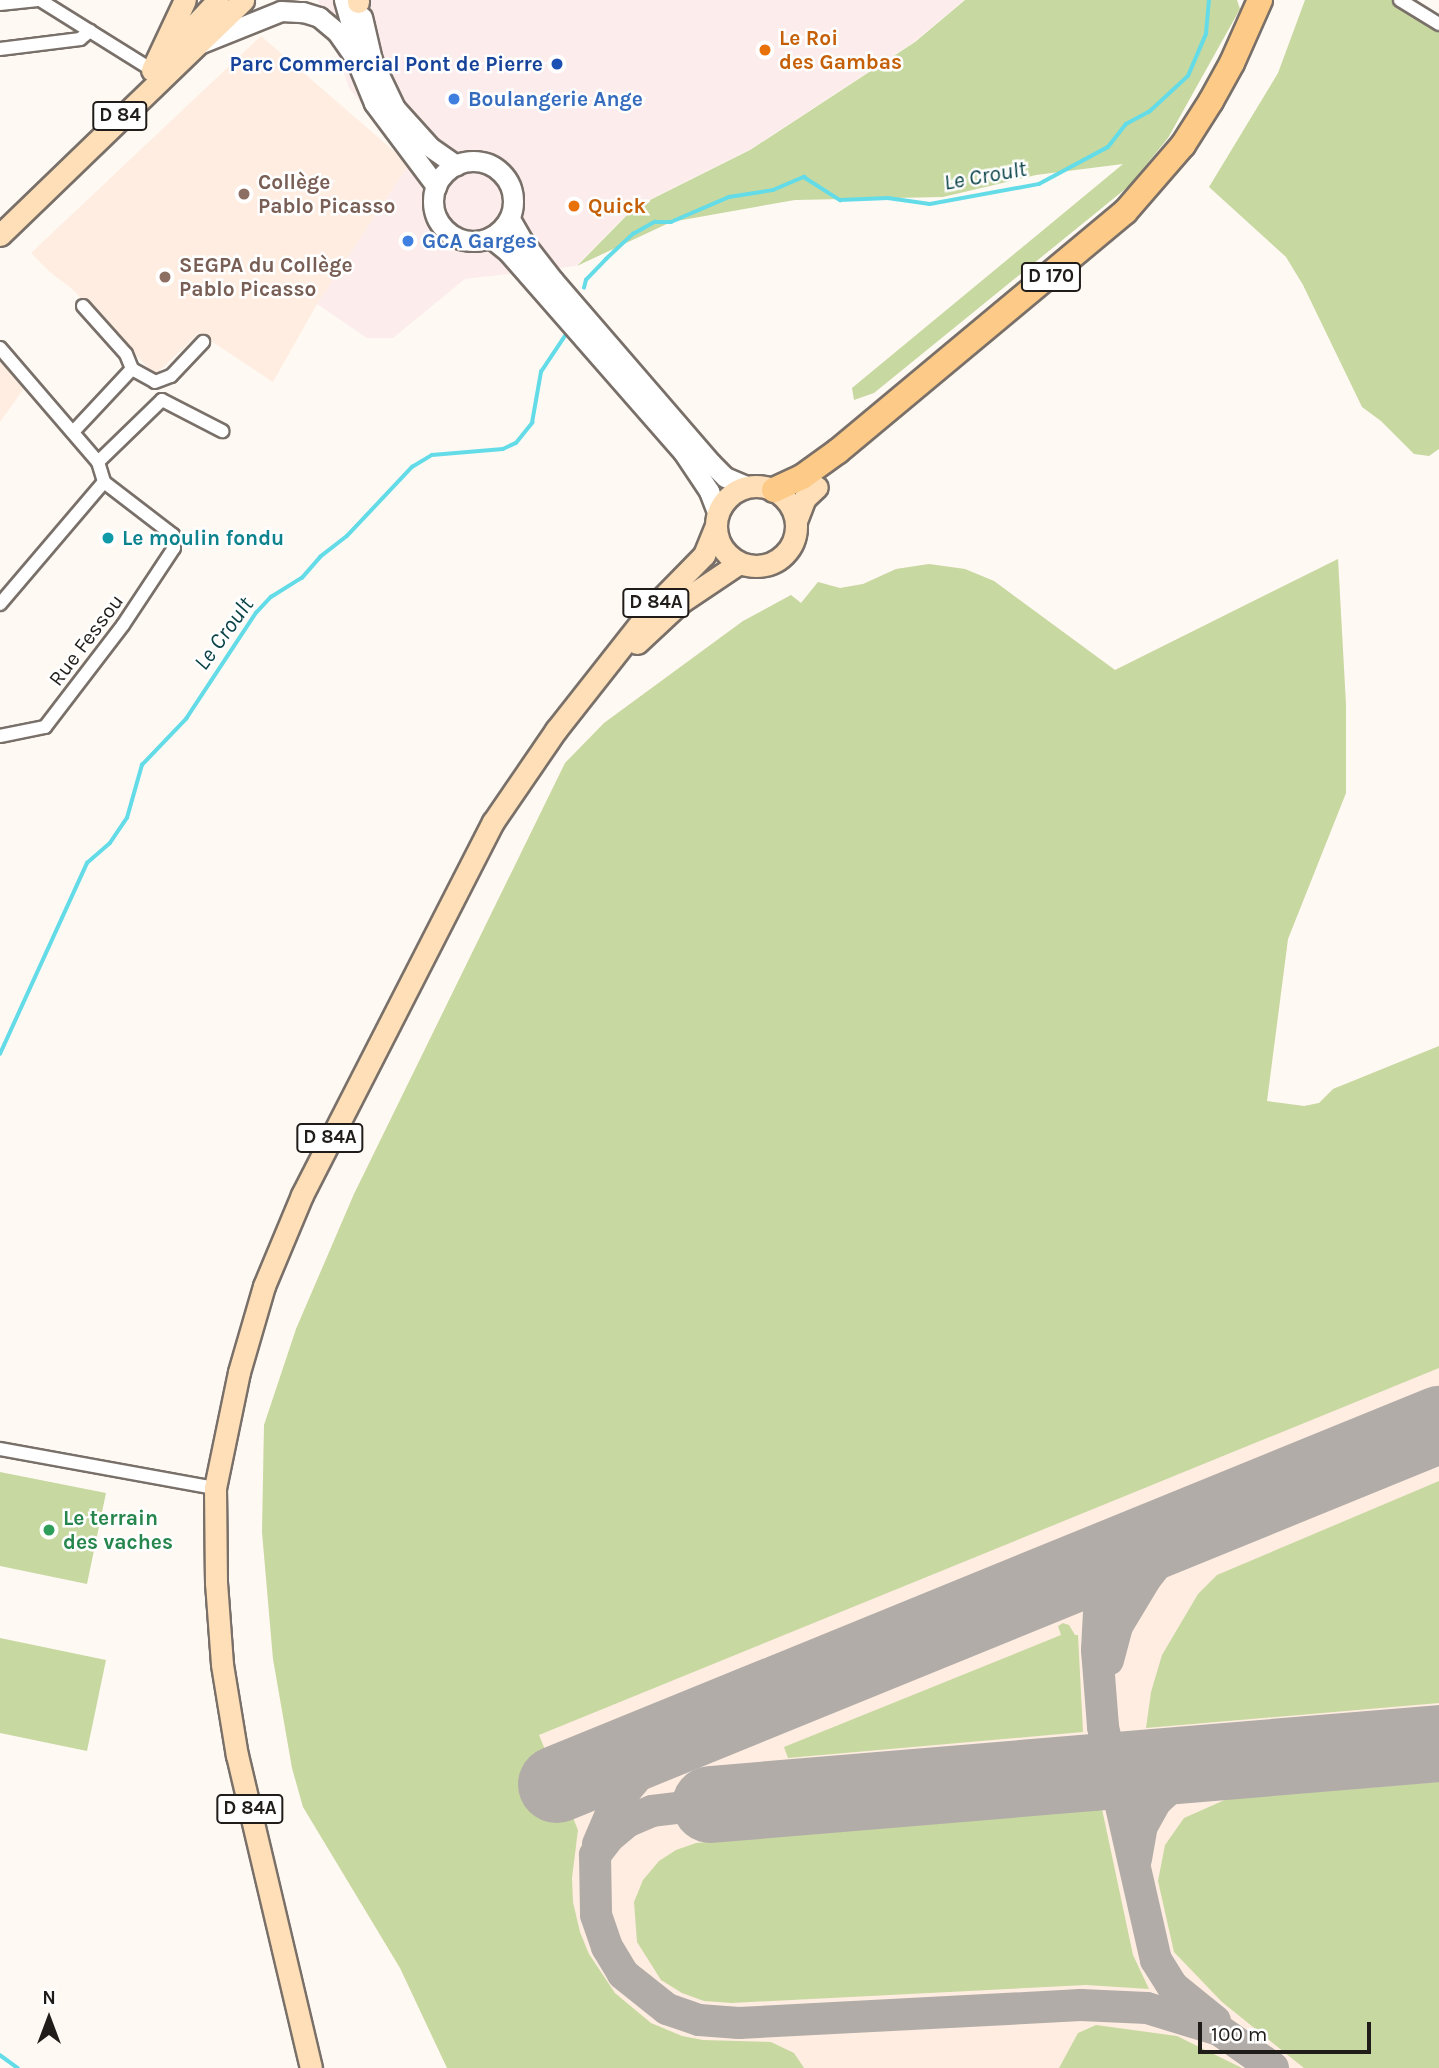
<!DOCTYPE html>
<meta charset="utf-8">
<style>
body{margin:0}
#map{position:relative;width:1439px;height:2068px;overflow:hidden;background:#fff9f4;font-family:Karla,sans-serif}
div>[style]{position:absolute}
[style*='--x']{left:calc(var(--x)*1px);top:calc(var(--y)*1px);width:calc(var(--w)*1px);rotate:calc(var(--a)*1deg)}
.commercial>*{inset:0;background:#fcecec}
.built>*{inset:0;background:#feede0}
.green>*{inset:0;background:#c8d8a1}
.stream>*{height:3.5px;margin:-1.75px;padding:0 1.75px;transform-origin:1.75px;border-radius:1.75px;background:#63dce8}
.taxiway>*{height:32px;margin:-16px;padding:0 16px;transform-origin:16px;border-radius:16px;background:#b2aca8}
.runway>*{height:77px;margin:-38.5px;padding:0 38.5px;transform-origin:38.5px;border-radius:38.5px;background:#b2aca8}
.roads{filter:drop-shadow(2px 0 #797069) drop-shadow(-2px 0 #797069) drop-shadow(0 2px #797069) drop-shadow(0 -2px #797069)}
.street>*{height:12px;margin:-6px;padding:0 6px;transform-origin:6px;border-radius:6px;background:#fff}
.secondary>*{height:19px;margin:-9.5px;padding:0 9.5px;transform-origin:9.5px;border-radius:9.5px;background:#fff}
.secondary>.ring{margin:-9.5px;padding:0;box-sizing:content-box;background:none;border:19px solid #fff;border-radius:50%}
.primary>*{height:21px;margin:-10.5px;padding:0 10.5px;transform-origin:10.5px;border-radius:10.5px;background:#fedfb7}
.primary>.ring{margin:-10.5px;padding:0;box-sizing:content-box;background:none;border:21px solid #fedfb7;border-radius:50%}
.highway>*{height:24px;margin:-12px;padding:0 12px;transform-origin:12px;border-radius:12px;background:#fdca87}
.dots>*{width:19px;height:19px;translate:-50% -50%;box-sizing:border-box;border:4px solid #fff;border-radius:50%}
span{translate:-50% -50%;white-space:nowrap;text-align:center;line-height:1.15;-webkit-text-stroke:5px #fff;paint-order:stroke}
.shield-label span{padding:2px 5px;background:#fff;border:2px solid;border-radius:5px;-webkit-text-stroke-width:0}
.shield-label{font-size:19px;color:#201c19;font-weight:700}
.food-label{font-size:21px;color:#c56008;font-weight:700}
.left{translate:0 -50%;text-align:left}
.transit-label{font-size:21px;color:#164399;font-weight:700}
.right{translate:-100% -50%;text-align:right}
.shop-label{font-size:21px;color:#366cbe;font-weight:700}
.education-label{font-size:21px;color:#785e54;font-weight:700}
.culture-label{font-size:21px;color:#0d838f;font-weight:700}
.street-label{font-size:21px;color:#201c19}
.leisure-label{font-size:21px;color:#27864d;font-weight:700}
.water-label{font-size:23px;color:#0a4348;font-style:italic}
.north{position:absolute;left:14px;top:1984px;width:70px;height:70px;-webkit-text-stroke:5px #fff;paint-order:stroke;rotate:0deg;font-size:19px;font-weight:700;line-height:28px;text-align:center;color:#201c19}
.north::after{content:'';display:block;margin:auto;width:24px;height:32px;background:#201c19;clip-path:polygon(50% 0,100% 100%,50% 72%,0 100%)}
.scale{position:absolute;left:1198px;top:2022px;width:173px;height:32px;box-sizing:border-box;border:4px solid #201c19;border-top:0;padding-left:9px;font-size:21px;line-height:24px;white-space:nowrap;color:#201c19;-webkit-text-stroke:5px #fff;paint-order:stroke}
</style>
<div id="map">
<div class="commercial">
<i style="clip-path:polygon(318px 0,964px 0,914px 42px,749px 150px,633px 208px,576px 266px,465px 279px,393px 338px,367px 338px,317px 304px,409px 164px,349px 88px)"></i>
</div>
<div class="built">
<i style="clip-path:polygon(261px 36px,409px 164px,317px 304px,273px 382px,199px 333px,155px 375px,71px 288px,51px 273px,31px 253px)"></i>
<i style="clip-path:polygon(0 359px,25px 387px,0 422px)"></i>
<i style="clip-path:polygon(1338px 559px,1346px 705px,1346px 793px,1288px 939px,1267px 1101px,1304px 1106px,1319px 1103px,1333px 1089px,1439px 1046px,1439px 2068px,447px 2068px,400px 1968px,303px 1807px,292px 1768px,273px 1659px,262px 1532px,264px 1425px,296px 1329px,354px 1194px,565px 763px,604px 723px,743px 621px,791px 595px,801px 603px,818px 582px,840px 588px,863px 584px,896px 569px,929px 564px,965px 569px,994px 581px,1115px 670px)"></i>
</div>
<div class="green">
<i style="clip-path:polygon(965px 0,1237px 0,1240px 9px,1168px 138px,1129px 186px,874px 393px,854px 400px,852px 388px,1123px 164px,1036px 175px,943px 197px,795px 200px,671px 222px,577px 266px,634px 208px,750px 150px,915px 42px)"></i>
<i style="clip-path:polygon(1305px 0,1392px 0,1439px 30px,1439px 449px,1429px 456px,1414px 454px,1381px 421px,1362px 407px,1303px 285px,1286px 257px,1209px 187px,1278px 73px)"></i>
<i style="clip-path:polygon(1338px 559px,1346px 705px,1346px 793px,1288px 939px,1267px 1101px,1304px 1106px,1319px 1103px,1333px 1089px,1439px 1046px,1439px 1368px,539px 1735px,578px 1830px,572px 1878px,573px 1902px,580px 1932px,589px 1954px,615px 1993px,651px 2023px,682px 2036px,703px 2040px,771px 2042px,794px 2053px,804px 2068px,447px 2068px,400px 1968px,303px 1807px,292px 1768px,273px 1659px,262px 1532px,264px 1425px,296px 1329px,354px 1194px,565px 763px,604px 723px,743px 621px,791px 595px,801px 603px,818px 582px,840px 588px,863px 584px,896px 569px,929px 564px,965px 569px,994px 581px,1115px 670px)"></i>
<i style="clip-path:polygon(0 1472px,106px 1493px,87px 1584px,0 1566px)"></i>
<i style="clip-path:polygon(1439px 1481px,1439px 1703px,1146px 1728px,1151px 1692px,1162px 1655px,1198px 1594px,1217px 1575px)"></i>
<i style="clip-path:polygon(1063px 1623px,1069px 1625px,1075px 1635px,1078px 1635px,1083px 1732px,788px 1758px,784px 1747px,1061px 1635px,1058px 1626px)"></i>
<i style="clip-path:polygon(0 1638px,106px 1660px,87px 1751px,0 1733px)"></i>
<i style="clip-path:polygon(1439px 1782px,1439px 2068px,1304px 2068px,1222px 2002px,1174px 1952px,1158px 1881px,1165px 1845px,1184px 1818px,1227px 1799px)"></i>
<i style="clip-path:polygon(1102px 1809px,1133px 1955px,1149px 1989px,1086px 1985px,732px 2003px,704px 2001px,682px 1993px,661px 1980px,637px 1942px,634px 1902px,643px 1880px,659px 1861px,676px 1850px,696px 1843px)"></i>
<i style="clip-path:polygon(1096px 2025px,1177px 2036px,1242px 2068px,1059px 2068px,1078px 2033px)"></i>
</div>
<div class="stream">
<i style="--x:584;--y:288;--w:8;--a:-76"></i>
<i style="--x:586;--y:280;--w:29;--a:-46"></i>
<i style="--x:606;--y:259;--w:37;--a:-43"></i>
<i style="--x:633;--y:234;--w:25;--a:-29"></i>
<i style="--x:655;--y:222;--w:16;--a:0"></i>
<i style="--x:671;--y:222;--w:63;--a:-23.3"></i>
<i style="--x:729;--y:197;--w:45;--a:-9"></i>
<i style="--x:773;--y:190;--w:34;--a:-23"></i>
<i style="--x:804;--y:177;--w:43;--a:32.6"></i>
<i style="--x:840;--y:200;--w:48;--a:-2.4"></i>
<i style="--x:888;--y:198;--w:42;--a:8.1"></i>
<i style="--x:930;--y:204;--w:111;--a:-10.4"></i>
<i style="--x:1039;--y:184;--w:78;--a:-28.2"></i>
<i style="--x:1108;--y:147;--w:29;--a:-52"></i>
<i style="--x:1126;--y:124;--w:26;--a:-28"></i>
<i style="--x:1149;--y:112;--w:53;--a:-42.7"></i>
<i style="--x:1188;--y:76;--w:46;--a:-66.8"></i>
<i style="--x:1206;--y:34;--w:34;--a:-85"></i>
<i style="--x:0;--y:1054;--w:210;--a:-65.5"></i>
<i style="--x:87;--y:863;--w:30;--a:-41"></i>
<i style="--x:110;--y:843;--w:30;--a:-56"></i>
<i style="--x:127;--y:818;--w:55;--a:-74.2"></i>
<i style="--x:142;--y:765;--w:64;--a:-46.3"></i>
<i style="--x:186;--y:719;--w:127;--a:-56.6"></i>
<i style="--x:256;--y:613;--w:22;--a:-47"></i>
<i style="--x:271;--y:597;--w:36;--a:-32"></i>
<i style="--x:302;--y:578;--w:28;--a:-49"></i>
<i style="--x:320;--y:557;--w:34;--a:-38"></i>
<i style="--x:347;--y:536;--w:95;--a:-46.7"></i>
<i style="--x:412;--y:467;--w:23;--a:-31"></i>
<i style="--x:432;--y:455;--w:71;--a:-4.8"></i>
<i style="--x:503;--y:449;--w:14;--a:-25"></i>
<i style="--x:516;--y:443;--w:26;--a:-51"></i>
<i style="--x:532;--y:423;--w:52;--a:-80"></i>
<i style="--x:541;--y:372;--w:43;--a:-56.3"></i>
<i style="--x:0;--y:2055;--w:22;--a:36"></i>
</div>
<div class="taxiway">
<i style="--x:1153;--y:1541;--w:29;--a:144"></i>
<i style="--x:1130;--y:1558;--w:31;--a:130"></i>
<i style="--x:1110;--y:1582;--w:32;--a:110"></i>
<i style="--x:1099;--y:1612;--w:38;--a:93"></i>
<i style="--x:1097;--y:1650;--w:77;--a:85.5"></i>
<i style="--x:1103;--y:1727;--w:239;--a:77.2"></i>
<i style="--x:1156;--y:1960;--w:32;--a:58"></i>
<i style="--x:1173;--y:1987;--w:54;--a:39"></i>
<i style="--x:1108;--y:1660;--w:35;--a:-75"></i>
<i style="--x:1117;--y:1626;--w:56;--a:-58.9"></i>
<i style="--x:1146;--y:1578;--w:29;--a:-52"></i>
<i style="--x:1164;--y:1555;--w:66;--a:-37"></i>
<i style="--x:710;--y:1804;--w:58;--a:173.1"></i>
<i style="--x:652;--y:1811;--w:26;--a:157"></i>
<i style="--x:628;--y:1821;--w:25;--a:140"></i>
<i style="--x:609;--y:1837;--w:23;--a:128"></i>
<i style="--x:595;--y:1855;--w:60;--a:89"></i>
<i style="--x:596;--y:1915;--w:34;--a:71"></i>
<i style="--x:607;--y:1947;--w:31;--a:59"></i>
<i style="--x:623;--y:1974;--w:56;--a:38.5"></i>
<i style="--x:667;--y:2009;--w:34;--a:19"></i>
<i style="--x:699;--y:2020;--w:40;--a:4.3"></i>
<i style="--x:739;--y:2023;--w:342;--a:-3"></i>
<i style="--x:1081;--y:2005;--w:66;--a:2.6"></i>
<i style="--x:1147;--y:2008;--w:75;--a:17"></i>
<i style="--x:1219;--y:2030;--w:66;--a:35.1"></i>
<i style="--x:598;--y:1844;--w:46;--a:-66.8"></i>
<i style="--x:616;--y:1802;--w:35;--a:-50"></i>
<i style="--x:639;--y:1775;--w:43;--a:-41.2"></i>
<i style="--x:671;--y:1747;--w:45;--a:-34"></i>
<i style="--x:1136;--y:1859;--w:34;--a:-80"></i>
<i style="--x:1142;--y:1826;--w:29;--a:-61"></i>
<i style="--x:1156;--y:1801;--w:33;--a:-43"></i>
<i style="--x:1180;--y:1779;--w:45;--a:-23.7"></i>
</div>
<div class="runway">
<i style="--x:556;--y:1784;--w:954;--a:-22.18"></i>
<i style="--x:710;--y:1804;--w:732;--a:-4.78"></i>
</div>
<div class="roads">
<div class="street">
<i style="--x:40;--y:0;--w:132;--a:32"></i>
<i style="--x:1400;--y:0;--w:46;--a:31.6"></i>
<i style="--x:0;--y:4;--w:38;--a:-6"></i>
<i style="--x:0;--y:49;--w:81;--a:-7.1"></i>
<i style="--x:80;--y:39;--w:13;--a:-39"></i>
<i style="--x:83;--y:306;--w:64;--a:48.1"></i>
<i style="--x:126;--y:354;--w:16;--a:68"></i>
<i style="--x:0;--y:348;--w:150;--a:49.3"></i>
<i style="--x:98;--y:462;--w:21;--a:73"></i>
<i style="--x:73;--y:432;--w:86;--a:-46.9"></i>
<i style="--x:132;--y:369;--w:26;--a:29"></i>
<i style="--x:155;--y:382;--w:17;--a:-21"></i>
<i style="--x:171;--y:376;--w:47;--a:-46.7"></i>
<i style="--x:98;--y:462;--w:89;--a:-44.1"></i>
<i style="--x:162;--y:400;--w:68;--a:27.3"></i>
<i style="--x:0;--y:604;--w:160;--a:-49.6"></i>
<i style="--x:0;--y:736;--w:46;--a:-11.3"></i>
<i style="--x:45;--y:727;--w:128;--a:-52.6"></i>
<i style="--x:123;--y:625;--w:92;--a:-56.5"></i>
<i style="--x:174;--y:548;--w:13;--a:-94"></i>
<i style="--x:173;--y:535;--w:87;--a:-142.5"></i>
<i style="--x:0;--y:1449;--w:219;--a:10.3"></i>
</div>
<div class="secondary">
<i style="--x:344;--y:0;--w:32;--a:74"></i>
<i style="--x:353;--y:31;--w:26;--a:86"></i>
<i style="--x:355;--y:57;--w:50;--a:67.6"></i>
<i style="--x:374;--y:103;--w:104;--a:53.2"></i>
<i style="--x:362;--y:17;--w:44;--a:76.9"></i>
<i style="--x:372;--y:60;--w:53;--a:64.4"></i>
<i style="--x:395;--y:108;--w:52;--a:48.1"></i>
<i style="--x:430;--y:147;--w:32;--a:35"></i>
<i style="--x:199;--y:44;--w:88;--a:-21.9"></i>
<i style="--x:281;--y:11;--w:22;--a:3"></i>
<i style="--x:303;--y:12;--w:17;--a:17"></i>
<i style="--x:319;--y:17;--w:23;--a:40"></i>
<i style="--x:337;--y:32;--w:29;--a:55"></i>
<i class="ring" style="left:433px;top:161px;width:61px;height:61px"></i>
<i style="--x:510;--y:219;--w:24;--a:60"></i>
<i style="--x:522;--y:240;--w:51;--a:52.2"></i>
<i style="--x:553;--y:280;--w:242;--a:49.2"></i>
<i style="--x:711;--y:463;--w:20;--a:45"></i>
<i style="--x:725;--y:477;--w:25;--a:23"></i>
<i style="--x:491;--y:238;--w:22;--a:39"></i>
<i style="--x:508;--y:252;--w:266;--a:48.8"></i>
<i style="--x:683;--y:452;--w:47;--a:56.3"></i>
<i style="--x:709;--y:491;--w:25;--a:69"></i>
</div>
<div class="primary">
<i style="--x:358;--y:2;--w:2;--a:-90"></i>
<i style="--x:169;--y:52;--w:71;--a:-46.7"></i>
<i style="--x:152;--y:70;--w:77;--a:-64.8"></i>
<i style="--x:0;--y:235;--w:338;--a:-44"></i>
<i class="ring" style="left:716px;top:486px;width:59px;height:59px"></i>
<i style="--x:796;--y:521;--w:25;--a:-69"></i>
<i style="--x:805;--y:498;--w:16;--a:-43"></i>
<i style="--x:637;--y:643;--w:60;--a:-43"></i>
<i style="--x:681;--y:602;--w:70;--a:-33.9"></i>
<i style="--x:311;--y:2068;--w:321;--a:-103.3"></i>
<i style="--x:237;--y:1756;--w:93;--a:-99.3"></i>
<i style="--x:222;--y:1664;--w:81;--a:-94.2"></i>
<i style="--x:216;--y:1583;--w:95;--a:-90.6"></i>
<i style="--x:215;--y:1488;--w:118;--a:-78.3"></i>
<i style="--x:239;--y:1372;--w:90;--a:-73.8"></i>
<i style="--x:264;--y:1286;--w:99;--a:-67.3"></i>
<i style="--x:302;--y:1195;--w:419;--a:-62.9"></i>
<i style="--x:493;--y:822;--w:112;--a:-55.6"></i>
<i style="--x:556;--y:730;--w:155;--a:-51.8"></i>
<i style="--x:652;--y:608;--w:74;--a:-45.5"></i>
<i style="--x:704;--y:555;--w:32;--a:-68"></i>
</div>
<div class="highway">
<i style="--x:774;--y:490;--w:31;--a:-25"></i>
<i style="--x:802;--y:477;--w:44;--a:-35.8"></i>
<i style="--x:838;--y:451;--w:373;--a:-39.8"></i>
<i style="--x:1125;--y:212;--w:89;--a:-49.1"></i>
<i style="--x:1183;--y:145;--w:52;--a:-57.5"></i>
<i style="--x:1211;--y:101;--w:43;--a:-61.1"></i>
<i style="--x:1232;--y:63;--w:69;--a:-66"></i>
</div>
</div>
<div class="dots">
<i style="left:765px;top:50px;background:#e8710a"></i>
<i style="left:557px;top:64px;background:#1a4fb4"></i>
<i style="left:454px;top:99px;background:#3f7fe0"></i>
<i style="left:244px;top:194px;background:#8d6e63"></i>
<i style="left:574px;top:206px;background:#e8710a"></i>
<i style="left:408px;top:241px;background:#3f7fe0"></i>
<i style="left:165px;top:277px;background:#8d6e63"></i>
<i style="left:108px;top:538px;background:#0f9aa8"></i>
<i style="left:49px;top:1530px;background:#2e9e5b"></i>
</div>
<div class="shield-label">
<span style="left:120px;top:116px">D 84</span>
<span style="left:1051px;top:277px">D 170</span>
<span style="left:656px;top:603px">D 84A</span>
<span style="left:330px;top:1138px">D 84A</span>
<span style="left:250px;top:1809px">D 84A</span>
</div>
<div class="food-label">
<span class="left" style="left:779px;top:50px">Le Roi<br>des Gambas</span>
<span class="left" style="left:588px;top:206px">Quick</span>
</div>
<div class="transit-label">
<span class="right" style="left:543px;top:64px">Parc Commercial Pont de Pierre</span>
</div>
<div class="shop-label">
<span class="left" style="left:468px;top:99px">Boulangerie Ange</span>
<span class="left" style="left:422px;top:241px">GCA Garges</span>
</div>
<div class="education-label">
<span class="left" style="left:258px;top:194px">Collège<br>Pablo Picasso</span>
<span class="left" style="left:179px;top:277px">SEGPA du Collège<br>Pablo Picasso</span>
</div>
<div class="culture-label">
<span class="left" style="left:122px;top:538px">Le moulin fondu</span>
</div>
<div class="street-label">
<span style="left:86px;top:640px;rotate:-53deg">Rue Fessou</span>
</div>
<div class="leisure-label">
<span class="left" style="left:63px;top:1530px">Le terrain<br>des vaches</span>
</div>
<div class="water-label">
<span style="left:985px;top:176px;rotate:-10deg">Le Croult</span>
<span style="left:224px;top:634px;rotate:-54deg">Le Croult</span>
</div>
<div class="north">N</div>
<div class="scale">100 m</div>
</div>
